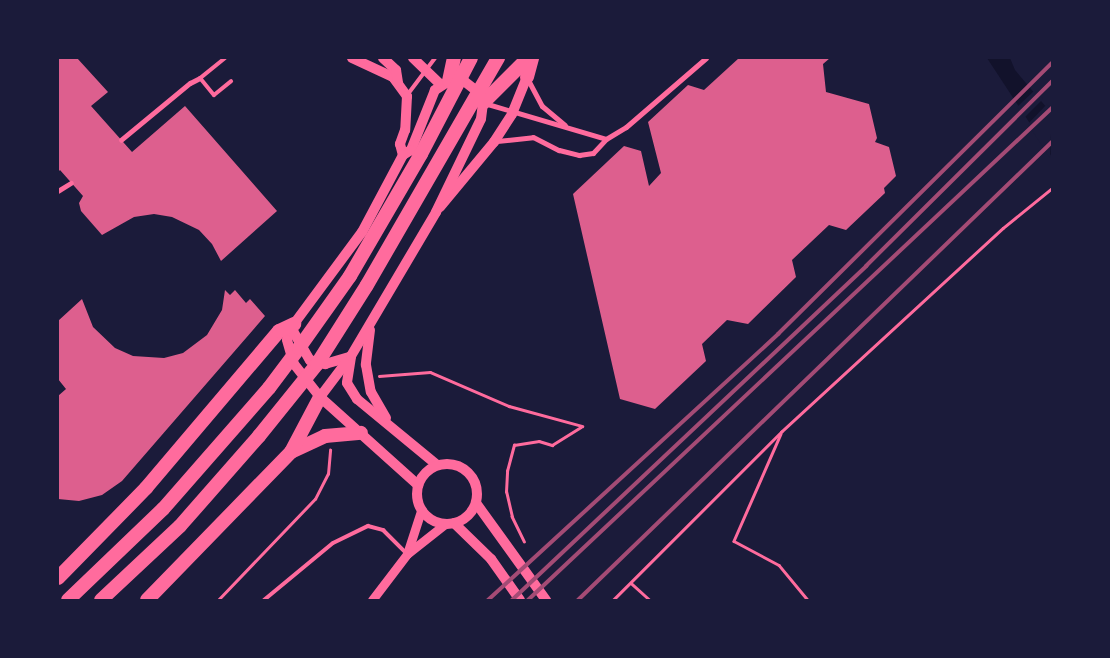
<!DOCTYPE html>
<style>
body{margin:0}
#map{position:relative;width:1110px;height:658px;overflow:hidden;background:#1b1b3a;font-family:"Public Sans",sans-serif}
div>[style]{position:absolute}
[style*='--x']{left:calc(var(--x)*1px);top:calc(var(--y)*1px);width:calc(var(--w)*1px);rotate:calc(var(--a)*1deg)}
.water>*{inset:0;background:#12122b}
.pier>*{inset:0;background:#1b1b3a}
.building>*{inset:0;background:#dd5f8e}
.path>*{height:2.5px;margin:-1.25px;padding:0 1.25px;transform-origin:1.25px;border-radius:1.25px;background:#ff6b9d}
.service>*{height:4px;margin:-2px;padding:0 2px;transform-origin:2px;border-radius:2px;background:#ff6b9d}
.pedestrian>*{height:4.5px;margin:-2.25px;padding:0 2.25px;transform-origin:2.25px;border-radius:2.25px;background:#ff6b9d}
.minor>*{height:5px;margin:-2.5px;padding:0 2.5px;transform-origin:2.5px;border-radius:2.5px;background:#ff6b9d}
.tertiary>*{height:9px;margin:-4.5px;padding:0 4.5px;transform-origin:4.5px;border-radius:4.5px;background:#ff6b9d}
.secondary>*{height:10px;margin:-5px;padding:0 5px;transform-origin:5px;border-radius:5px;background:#ff6b9d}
.secondary>.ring{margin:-5px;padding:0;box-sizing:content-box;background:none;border:10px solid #ff6b9d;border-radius:50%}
.trunk>*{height:14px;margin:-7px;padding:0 7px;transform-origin:7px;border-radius:7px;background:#ff6b9d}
.rail>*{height:4px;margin:-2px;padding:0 2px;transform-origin:2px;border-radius:2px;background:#a44b75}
span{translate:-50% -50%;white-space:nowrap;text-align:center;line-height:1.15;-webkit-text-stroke:4px #1b1b3a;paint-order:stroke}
.frame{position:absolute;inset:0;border:59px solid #1b1b3a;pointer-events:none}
</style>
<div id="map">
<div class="water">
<i style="clip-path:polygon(987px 58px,1010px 58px,1015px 70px,1052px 114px,1052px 157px)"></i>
</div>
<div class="pier">
<i style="clip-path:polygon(1035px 90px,1043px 99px,1024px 118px,1017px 107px)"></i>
<i style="clip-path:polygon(1047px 104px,1052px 110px,1050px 158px,1028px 124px)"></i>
</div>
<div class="building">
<i style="clip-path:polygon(58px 58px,77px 58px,108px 92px,91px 106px,132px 152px,185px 106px,277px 211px,221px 261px,212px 244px,199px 230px,172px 217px,154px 214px,134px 217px,102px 235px,81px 211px,79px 203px,83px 196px,60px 170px,58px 172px)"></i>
<i style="clip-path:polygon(739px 58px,830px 58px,823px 64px,826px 92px,869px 104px,877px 138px,875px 142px,889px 147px,896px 176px,884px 188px,885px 193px,846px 230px,829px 225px,792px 260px,796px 277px,748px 324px,727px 320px,702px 344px,706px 361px,655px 409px,620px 399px,573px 194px,624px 146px,641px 151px,649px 186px,661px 173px,648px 122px,688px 85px,704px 90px)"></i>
<i style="clip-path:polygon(225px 290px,230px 295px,235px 290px,246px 303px,250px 299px,265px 316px,122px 481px,102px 495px,79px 501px,58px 499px,58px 396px,66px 389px,58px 379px,58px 321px,82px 299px,93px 327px,115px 348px,133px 356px,164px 358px,183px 353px,207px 335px,222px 310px)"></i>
</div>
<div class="path">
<i style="--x:379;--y:376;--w:51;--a:-4.5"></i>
<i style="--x:430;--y:372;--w:86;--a:23.3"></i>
<i style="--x:509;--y:406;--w:76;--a:15.3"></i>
<i style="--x:781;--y:434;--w:117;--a:113.7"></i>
<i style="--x:734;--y:541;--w:51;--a:28.1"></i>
<i style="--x:779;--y:565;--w:45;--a:50.4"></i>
<i style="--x:524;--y:542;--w:28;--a:-116"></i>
<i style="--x:512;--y:517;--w:26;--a:-103"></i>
<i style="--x:506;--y:492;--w:21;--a:-87"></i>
<i style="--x:507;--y:471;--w:27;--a:-75"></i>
<i style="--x:514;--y:445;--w:25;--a:-9"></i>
<i style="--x:539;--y:441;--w:14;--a:17"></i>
<i style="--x:552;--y:445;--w:34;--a:-32"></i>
<i style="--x:631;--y:583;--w:25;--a:42"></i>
<i style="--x:218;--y:600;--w:140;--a:-46.2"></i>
<i style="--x:315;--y:499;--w:28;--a:-63"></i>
<i style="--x:328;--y:474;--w:24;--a:-85"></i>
<i style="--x:613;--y:600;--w:238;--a:-45"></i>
<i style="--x:781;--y:432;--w:301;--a:-42.6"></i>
<i style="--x:1003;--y:228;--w:63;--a:-39.2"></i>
</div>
<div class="service">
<i style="--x:225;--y:58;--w:32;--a:141"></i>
<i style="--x:200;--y:78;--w:22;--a:51"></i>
<i style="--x:214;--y:95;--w:22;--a:-39"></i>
<i style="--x:408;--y:94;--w:45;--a:-53.1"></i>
<i style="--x:264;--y:600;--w:89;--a:-39.6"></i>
<i style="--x:333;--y:543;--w:39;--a:-26"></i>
<i style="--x:368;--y:526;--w:16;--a:15"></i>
<i style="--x:383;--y:530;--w:31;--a:45"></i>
</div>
<div class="pedestrian">
<i style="--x:121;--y:140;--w:89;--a:-39.6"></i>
<i style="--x:58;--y:191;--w:15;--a:-32"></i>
</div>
<div class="minor">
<i style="--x:527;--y:78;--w:32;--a:62"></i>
<i style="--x:542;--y:106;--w:30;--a:40"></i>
<i style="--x:190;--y:83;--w:11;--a:-27"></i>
<i style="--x:484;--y:103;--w:127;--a:16.4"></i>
<i style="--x:497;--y:141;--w:36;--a:-6"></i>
<i style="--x:533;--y:137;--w:29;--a:27"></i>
<i style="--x:559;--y:150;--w:21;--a:14"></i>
<i style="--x:579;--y:155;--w:14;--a:-8"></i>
<i style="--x:593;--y:153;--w:19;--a:-47"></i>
<i style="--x:606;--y:139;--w:23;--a:-31"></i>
<i style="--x:626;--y:127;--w:106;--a:-40.8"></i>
</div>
<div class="tertiary">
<i style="--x:407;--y:554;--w:45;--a:-72"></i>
<i style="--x:372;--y:600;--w:58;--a:-52.7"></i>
<i style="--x:407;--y:554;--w:48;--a:-38.3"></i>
</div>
<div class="secondary">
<i style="--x:352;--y:58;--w:45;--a:24.9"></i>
<i style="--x:393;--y:77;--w:24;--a:54"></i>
<i style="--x:407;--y:96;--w:34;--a:93"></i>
<i style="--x:405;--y:130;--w:15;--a:110"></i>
<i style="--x:400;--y:144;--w:11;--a:75"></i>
<i style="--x:383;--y:58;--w:18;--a:43"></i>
<i style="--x:396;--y:70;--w:13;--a:81"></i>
<i style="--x:413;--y:58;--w:37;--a:44"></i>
<i style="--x:440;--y:207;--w:85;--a:-50.3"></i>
<i style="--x:494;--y:142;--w:33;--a:-57"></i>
<i style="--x:512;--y:114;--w:40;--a:-68"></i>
<i style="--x:294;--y:325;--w:6;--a:99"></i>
<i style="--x:293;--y:331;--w:34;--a:60"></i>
<i style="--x:310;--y:360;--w:16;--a:15"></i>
<i style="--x:325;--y:364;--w:25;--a:-16"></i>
<i style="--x:370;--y:330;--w:35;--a:97"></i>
<i style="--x:366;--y:365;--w:27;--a:80"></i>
<i style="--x:371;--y:392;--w:30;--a:60"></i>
<i style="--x:351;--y:357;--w:26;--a:99"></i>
<i style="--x:347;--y:383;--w:19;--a:58"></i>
<i style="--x:357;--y:399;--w:104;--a:39.5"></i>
<i style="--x:320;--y:397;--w:51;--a:-52.9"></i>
<i style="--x:351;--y:356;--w:167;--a:-59.4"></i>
<i style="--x:436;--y:212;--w:103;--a:-64.2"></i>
<i style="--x:481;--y:119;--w:16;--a:-83"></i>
<i style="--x:483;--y:103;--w:12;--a:-114"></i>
<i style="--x:478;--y:92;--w:18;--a:-142"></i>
<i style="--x:464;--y:81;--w:15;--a:180"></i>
<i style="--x:449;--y:81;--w:17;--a:147"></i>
<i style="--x:435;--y:90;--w:65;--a:111.8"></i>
<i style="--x:411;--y:150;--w:9;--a:148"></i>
<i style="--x:403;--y:155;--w:87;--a:118"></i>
<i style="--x:362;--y:232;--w:114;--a:126.5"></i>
<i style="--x:294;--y:324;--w:17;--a:114"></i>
<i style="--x:287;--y:340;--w:25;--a:74"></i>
<i style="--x:294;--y:364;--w:42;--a:51.8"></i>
<i style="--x:320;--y:397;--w:132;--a:41.9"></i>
<i class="ring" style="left:417px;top:464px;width:50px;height:50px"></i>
<i style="--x:476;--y:503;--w:120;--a:54.2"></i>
<i style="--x:454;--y:523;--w:52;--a:44.2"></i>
<i style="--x:491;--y:559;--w:50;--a:54.7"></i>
</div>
<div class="trunk">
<i style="--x:527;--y:77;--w:20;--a:-75"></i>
<i style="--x:449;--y:81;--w:24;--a:-78"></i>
<i style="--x:483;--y:103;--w:64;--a:-45"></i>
<i style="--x:291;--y:452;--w:38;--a:-25"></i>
<i style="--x:325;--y:436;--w:36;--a:-5"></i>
<i style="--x:58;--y:578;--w:126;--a:-45.6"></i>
<i style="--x:146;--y:488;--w:206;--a:-49.7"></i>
<i style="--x:279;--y:331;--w:17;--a:-25"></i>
<i style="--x:68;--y:600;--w:132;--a:-43.8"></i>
<i style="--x:163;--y:509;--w:161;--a:-48.8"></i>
<i style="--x:269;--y:388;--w:50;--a:-53.1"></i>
<i style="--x:299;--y:348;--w:88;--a:-54.7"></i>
<i style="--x:350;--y:276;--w:141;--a:-59.8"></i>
<i style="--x:421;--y:154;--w:108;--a:-62.5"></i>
<i style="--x:101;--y:600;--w:108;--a:-43.1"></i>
<i style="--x:180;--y:526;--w:120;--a:-48.7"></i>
<i style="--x:259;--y:436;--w:92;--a:-51.1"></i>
<i style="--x:317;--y:364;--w:93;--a:-57.7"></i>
<i style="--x:367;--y:285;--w:262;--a:-60"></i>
<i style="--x:147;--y:600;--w:206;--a:-45.8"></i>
<i style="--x:291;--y:452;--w:62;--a:-62.2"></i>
</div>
<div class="rail">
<i style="--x:488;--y:600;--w:394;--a:-42.5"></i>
<i style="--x:778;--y:334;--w:385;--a:-44.7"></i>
<i style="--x:512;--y:600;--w:487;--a:-43.3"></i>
<i style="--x:866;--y:266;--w:262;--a:-44.8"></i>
<i style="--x:528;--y:600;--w:719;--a:-43.2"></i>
<i style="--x:578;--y:600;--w:659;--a:-44.02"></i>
</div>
<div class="frame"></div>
</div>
